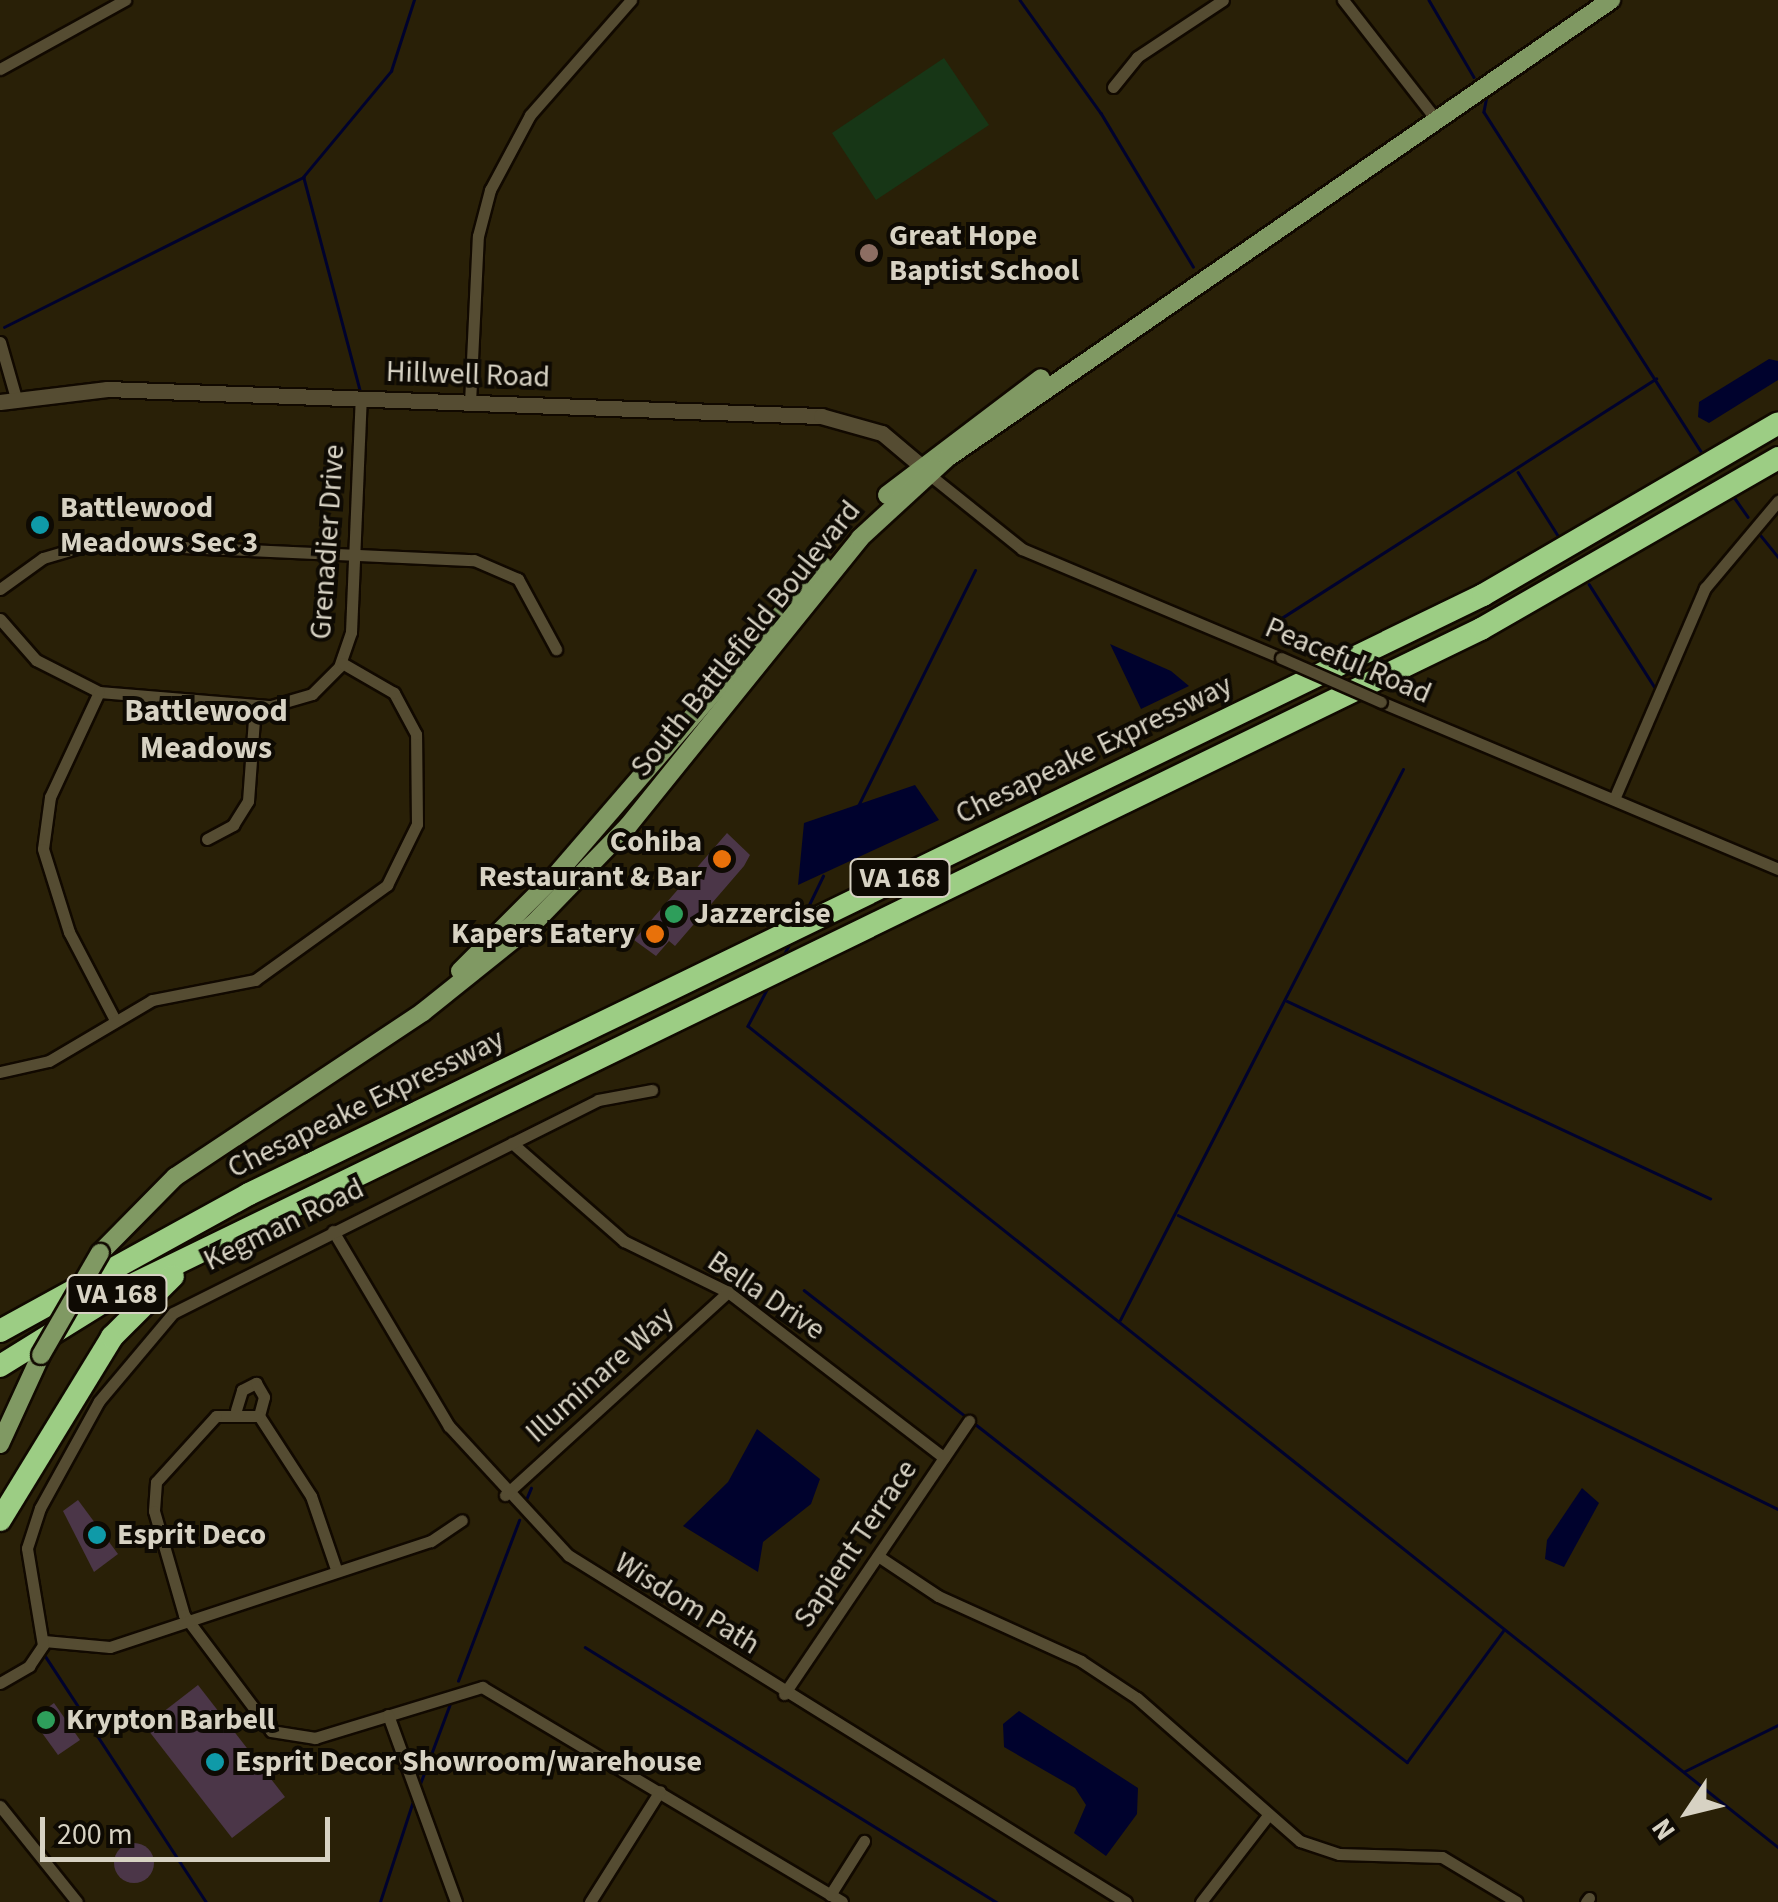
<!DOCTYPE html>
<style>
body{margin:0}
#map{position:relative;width:1778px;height:1902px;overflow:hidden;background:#292007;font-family:"Source Sans 3",sans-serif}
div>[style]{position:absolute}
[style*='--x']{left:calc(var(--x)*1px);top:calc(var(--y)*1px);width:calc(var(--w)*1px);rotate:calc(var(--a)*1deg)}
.green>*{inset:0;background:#173616}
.water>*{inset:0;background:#00022d}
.stream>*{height:2.5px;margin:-1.25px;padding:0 1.25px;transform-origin:1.25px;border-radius:1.25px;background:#00022d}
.building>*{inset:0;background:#4b3648}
.round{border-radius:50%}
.roads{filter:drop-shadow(2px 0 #110900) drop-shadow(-2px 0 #110900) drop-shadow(0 2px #110900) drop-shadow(0 -2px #110900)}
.minor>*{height:11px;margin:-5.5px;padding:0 5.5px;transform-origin:5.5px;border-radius:5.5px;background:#554c32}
.tertiary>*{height:15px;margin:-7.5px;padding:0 7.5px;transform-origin:7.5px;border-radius:7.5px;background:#554c32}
.primary>*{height:18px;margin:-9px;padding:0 9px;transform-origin:9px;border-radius:9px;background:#809963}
.motorway>*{height:22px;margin:-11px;padding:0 11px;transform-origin:11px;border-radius:11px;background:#9ccd84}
.bridges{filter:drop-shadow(2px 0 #110900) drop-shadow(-2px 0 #110900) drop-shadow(0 2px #110900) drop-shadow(0 -2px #110900)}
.minor-bridge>*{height:11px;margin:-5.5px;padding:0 5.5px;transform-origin:5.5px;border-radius:5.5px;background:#554c32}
.primary-bridge>*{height:18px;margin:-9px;padding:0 9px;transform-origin:9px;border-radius:9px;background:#809963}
.dots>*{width:28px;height:28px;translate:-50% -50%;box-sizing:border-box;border:5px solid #0e0a03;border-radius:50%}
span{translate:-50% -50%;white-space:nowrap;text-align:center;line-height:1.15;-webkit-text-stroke:8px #0e0a03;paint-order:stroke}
.shield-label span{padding:2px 8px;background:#0e0a03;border:2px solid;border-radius:8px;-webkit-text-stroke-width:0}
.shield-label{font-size:28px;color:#d7d2c3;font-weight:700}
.poi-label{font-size:30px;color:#d7d2c3;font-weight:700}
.left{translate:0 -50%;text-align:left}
.right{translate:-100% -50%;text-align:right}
.street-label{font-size:30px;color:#d7d2c3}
.neighbourhood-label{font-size:32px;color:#d7d2c3;font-weight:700}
.north{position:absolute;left:1638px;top:1762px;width:100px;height:100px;-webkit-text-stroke:8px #0e0a03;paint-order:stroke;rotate:235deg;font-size:28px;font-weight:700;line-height:40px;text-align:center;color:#d7d2c3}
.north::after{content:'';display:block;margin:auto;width:35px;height:45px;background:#d7d2c3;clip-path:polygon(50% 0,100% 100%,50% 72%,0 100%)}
.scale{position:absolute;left:40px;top:1817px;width:290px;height:45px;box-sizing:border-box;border:5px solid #d7d2c3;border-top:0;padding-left:12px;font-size:30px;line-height:35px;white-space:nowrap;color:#d7d2c3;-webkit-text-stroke:8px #0e0a03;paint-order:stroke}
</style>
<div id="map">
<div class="green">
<i style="clip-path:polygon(944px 58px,989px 125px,876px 200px,832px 133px)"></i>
</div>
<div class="water">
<i style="clip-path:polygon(1769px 359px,1778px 361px,1778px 380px,1709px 423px,1698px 417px,1699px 402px)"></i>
<i style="clip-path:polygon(1110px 644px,1171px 671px,1189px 686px,1141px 709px)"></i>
<i style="clip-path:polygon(915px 785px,939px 820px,798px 885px,804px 823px)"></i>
<i style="clip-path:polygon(757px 1429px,820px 1479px,811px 1504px,763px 1542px,758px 1572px,683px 1526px,728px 1482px)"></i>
<i style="clip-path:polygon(1582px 1488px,1599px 1503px,1564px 1567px,1545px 1559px,1547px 1540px)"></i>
<i style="clip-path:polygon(1019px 1711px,1138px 1788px,1137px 1814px,1106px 1856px,1074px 1833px,1086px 1805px,1075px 1788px,1004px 1747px,1003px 1724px)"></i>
</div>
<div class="stream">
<i style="--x:1020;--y:0;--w:139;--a:54.4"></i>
<i style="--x:1101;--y:113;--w:179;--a:59"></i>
<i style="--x:1429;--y:0;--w:89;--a:59.7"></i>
<i style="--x:1487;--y:96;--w:16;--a:101"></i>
<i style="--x:1484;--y:112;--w:406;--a:57.4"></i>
<i style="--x:304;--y:178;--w:222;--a:75.2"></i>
<i style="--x:4;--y:327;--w:335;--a:-26.6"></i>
<i style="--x:303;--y:177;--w:138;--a:-50.3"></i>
<i style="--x:391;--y:71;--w:75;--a:-72.1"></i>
<i style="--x:1518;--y:472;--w:77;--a:57.8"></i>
<i style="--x:1734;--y:497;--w:24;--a:55"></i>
<i style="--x:1758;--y:532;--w:32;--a:51"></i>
<i style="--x:1589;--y:584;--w:121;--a:57.5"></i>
<i style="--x:1266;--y:628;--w:463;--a:-32.6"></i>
<i style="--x:858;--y:806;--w:263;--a:-63.6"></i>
<i style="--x:805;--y:913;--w:41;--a:-64.1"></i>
<i style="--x:782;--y:958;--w:17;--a:-62"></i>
<i style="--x:768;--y:988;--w:43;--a:117.8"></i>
<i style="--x:748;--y:1026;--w:1317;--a:38.56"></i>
<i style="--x:1287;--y:1001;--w:467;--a:25"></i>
<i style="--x:1178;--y:1215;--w:668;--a:26.1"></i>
<i style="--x:804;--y:1290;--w:208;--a:38"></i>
<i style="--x:1120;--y:1320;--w:619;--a:-62.81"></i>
<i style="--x:974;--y:1423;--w:550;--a:38.06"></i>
<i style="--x:1407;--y:1762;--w:162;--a:-53.8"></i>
<i style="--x:525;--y:1502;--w:15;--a:-67"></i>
<i style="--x:585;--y:1647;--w:485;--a:31.8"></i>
<i style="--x:44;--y:1654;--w:296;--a:56.8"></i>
<i style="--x:458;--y:1681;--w:172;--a:-69.2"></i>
<i style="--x:1685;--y:1771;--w:104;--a:-26.3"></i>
<i style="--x:420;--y:1784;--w:89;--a:-69.5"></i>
<i style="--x:380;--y:1902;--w:103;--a:-71.9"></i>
</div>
<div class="building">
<i style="clip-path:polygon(727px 833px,750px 855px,744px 866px,675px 946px,669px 941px,656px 956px,634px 940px)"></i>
<i style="clip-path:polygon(78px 1500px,118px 1554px,94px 1572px,63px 1511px)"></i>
<i style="clip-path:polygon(198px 1685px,285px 1797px,232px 1838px,145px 1726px)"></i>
<i style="clip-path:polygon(54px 1703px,80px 1740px,58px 1755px,32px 1719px)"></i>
<i class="round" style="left:114px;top:1843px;width:40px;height:40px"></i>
</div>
<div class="roads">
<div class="minor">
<i style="--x:1343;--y:0;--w:150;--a:52.1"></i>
<i style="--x:0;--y:69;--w:143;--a:-28.9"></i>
<i style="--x:1113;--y:87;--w:38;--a:-51"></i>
<i style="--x:1137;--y:57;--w:103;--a:-33.5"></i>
<i style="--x:0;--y:342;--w:58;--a:74.1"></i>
<i style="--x:470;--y:403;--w:167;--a:-87.3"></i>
<i style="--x:478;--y:236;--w:48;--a:-75.4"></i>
<i style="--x:490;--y:190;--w:85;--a:-61.9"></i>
<i style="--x:530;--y:115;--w:153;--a:-48.7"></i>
<i style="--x:926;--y:472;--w:123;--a:38.7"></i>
<i style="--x:1022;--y:549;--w:281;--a:22.8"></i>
<i style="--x:0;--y:589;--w:53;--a:-35.8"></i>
<i style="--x:43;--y:558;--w:53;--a:-16.4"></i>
<i style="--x:94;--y:543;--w:380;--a:2.6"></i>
<i style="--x:474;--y:560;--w:48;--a:23.4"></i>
<i style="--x:518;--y:579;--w:80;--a:61.5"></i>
<i style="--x:0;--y:619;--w:55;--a:48.7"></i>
<i style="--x:36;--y:660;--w:71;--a:26.9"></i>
<i style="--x:99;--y:692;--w:173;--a:4.7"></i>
<i style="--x:271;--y:706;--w:43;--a:-16.3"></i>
<i style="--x:312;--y:694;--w:38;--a:-45"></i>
<i style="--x:339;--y:667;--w:37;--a:-71"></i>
<i style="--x:351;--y:632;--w:234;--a:-87.6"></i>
<i style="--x:99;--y:692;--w:116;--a:115"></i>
<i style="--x:50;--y:797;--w:52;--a:97.7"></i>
<i style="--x:43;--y:849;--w:87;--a:72.6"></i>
<i style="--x:69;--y:932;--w:99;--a:62.4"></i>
<i style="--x:1381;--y:702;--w:431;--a:22.8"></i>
<i style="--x:1614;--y:799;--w:230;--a:-66.7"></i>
<i style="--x:1705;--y:588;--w:114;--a:-50"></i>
<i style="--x:207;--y:839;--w:30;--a:-28"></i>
<i style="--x:233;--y:825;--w:28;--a:-58"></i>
<i style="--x:248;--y:801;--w:96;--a:-85.8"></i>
<i style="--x:0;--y:1072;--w:50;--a:-12.7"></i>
<i style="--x:49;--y:1061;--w:120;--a:-30.6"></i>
<i style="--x:152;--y:1000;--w:105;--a:-11"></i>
<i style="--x:255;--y:980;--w:163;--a:-35.7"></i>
<i style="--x:387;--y:885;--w:68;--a:-63.8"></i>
<i style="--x:417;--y:824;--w:90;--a:-90.6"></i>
<i style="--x:416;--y:734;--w:47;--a:-118.2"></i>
<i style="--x:394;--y:693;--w:60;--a:-150"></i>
<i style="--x:512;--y:1143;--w:149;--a:41.2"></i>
<i style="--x:624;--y:1241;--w:116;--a:26.1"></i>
<i style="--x:728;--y:1292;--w:272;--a:37.5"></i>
<i style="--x:333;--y:1231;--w:227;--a:59.3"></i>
<i style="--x:449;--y:1426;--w:176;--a:47.3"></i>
<i style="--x:568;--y:1555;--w:657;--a:31.88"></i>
<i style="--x:236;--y:1410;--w:21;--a:-73"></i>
<i style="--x:242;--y:1390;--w:16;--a:-27"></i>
<i style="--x:256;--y:1383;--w:16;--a:60"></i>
<i style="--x:264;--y:1397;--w:20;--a:105"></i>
<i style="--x:505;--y:1495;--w:302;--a:-42.3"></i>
<i style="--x:878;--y:1556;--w:72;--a:33.7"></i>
<i style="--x:938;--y:1596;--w:157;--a:24.4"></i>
<i style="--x:1081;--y:1661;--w:67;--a:33.5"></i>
<i style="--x:1137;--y:1698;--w:217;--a:41.3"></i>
<i style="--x:1300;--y:1841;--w:41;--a:18.4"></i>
<i style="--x:1339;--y:1854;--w:103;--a:1.7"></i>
<i style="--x:1442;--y:1857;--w:87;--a:31"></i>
<i style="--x:336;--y:1569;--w:77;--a:-108.9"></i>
<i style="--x:311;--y:1496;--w:95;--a:-123"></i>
<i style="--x:259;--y:1416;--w:43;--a:180"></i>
<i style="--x:216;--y:1416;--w:89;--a:132.3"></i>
<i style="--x:156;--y:1482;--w:29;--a:94"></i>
<i style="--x:154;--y:1511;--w:108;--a:73.9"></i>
<i style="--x:184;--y:1615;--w:145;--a:53.1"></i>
<i style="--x:271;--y:1731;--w:45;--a:9"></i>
<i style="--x:315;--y:1738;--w:175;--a:-17"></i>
<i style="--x:482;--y:1687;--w:419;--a:30.8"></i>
<i style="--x:44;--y:1641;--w:66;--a:5.2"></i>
<i style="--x:110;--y:1647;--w:338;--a:-18.3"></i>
<i style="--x:431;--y:1541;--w:37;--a:-34"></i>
<i style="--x:0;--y:1683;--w:34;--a:-30"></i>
<i style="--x:29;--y:1666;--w:25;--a:-56"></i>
<i style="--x:43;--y:1645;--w:98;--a:-99.4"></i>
<i style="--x:27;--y:1548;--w:42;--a:-72"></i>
<i style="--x:40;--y:1508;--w:122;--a:-61.1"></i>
<i style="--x:99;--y:1401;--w:115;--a:-49.9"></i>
<i style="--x:173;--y:1313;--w:475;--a:-26.6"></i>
<i style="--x:598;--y:1100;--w:55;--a:-10.5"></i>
<i style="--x:784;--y:1694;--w:330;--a:-55.9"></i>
<i style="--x:388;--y:1715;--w:199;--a:70"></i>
<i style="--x:0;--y:1806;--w:123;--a:51.3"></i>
<i style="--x:830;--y:1895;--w:64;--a:-57.8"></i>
<i style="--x:590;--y:1902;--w:131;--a:-57.8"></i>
<i style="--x:1201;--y:1902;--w:106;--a:-52.3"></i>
<i style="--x:1586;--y:1902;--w:5;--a:-53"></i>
</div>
<div class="tertiary">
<i style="--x:0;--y:402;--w:108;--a:-6.9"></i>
<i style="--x:107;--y:389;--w:715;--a:2.17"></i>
<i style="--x:821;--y:416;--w:63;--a:15.6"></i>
<i style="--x:882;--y:433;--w:50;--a:40.1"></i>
</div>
<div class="primary">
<i style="--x:887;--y:495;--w:193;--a:-37.2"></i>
<i style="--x:460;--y:971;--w:134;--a:-45"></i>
<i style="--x:555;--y:876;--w:410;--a:-49.2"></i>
<i style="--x:100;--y:1253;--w:107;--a:-45.4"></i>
<i style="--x:175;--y:1177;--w:298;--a:-33.6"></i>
<i style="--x:423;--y:1012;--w:141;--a:-38.7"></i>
<i style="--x:533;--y:924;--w:136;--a:-45.9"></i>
<i style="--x:628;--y:826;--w:370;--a:-51.1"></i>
<i style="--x:860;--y:538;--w:118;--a:-42.6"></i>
<i style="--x:947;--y:458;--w:807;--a:-34.6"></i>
<i style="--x:0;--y:1444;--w:98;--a:-65.3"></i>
</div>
<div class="motorway">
<i style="--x:0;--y:1331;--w:284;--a:-28.8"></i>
<i style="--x:249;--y:1194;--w:1372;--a:-25.89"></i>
<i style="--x:1483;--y:595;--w:341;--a:-30.2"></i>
<i style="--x:0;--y:1366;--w:148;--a:-31.8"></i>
<i style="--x:126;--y:1288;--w:1507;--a:-25.94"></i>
<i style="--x:1481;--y:629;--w:343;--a:-29.9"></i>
<i style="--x:0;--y:1520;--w:215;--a:-58.5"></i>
<i style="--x:112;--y:1337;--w:86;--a:-45"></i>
</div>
</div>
<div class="bridges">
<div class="minor-bridge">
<i style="--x:1281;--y:658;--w:109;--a:23.7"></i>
</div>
<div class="primary-bridge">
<i style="--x:41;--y:1355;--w:118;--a:-60"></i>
</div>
</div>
<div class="dots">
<i style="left:869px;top:253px;background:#8d6e63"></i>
<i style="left:40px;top:525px;background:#0f9aa8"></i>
<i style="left:722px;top:859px;background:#e8710a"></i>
<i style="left:674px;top:914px;background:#2e9e5b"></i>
<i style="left:655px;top:934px;background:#e8710a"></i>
<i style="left:97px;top:1535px;background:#0f9aa8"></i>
<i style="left:46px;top:1720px;background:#2e9e5b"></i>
<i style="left:215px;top:1762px;background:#0f9aa8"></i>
</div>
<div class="shield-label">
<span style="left:900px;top:878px">VA 168</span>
<span style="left:117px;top:1294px">VA 168</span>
</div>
<div class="poi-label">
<span class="left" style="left:889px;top:253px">Great Hope<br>Baptist School</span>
<span class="left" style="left:60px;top:525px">Battlewood<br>Meadows Sec 3</span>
<span class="right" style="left:702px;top:859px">Cohiba<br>Restaurant &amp; Bar</span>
<span class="left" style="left:694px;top:914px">Jazzercise</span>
<span class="right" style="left:635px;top:934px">Kapers Eatery</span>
<span class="left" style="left:117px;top:1535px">Esprit Deco</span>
<span class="left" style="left:66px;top:1720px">Krypton Barbell</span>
<span class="left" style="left:235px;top:1762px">Esprit Decor Showroom/warehouse</span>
</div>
<div class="street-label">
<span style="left:468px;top:375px;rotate:2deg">Hillwell Road</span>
<span style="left:328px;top:542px;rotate:-86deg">Grenadier Drive</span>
<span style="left:746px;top:639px;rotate:-51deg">South Battlefield Boulevard</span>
<span style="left:1348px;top:661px;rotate:23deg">Peaceful Road</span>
<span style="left:1094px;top:750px;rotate:-26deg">Chesapeake Expressway</span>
<span style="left:366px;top:1104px;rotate:-26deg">Chesapeake Expressway</span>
<span style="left:284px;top:1225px;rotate:-26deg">Kegman Road</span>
<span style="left:766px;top:1296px;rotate:34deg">Bella Drive</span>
<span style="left:600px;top:1375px;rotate:-42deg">Illuminare Way</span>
<span style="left:856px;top:1544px;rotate:-56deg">Sapient Terrace</span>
<span style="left:687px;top:1604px;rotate:32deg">Wisdom Path</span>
</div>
<div class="neighbourhood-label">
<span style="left:206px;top:730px">Battlewood<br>Meadows</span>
</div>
<div class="north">N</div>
<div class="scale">200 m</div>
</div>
